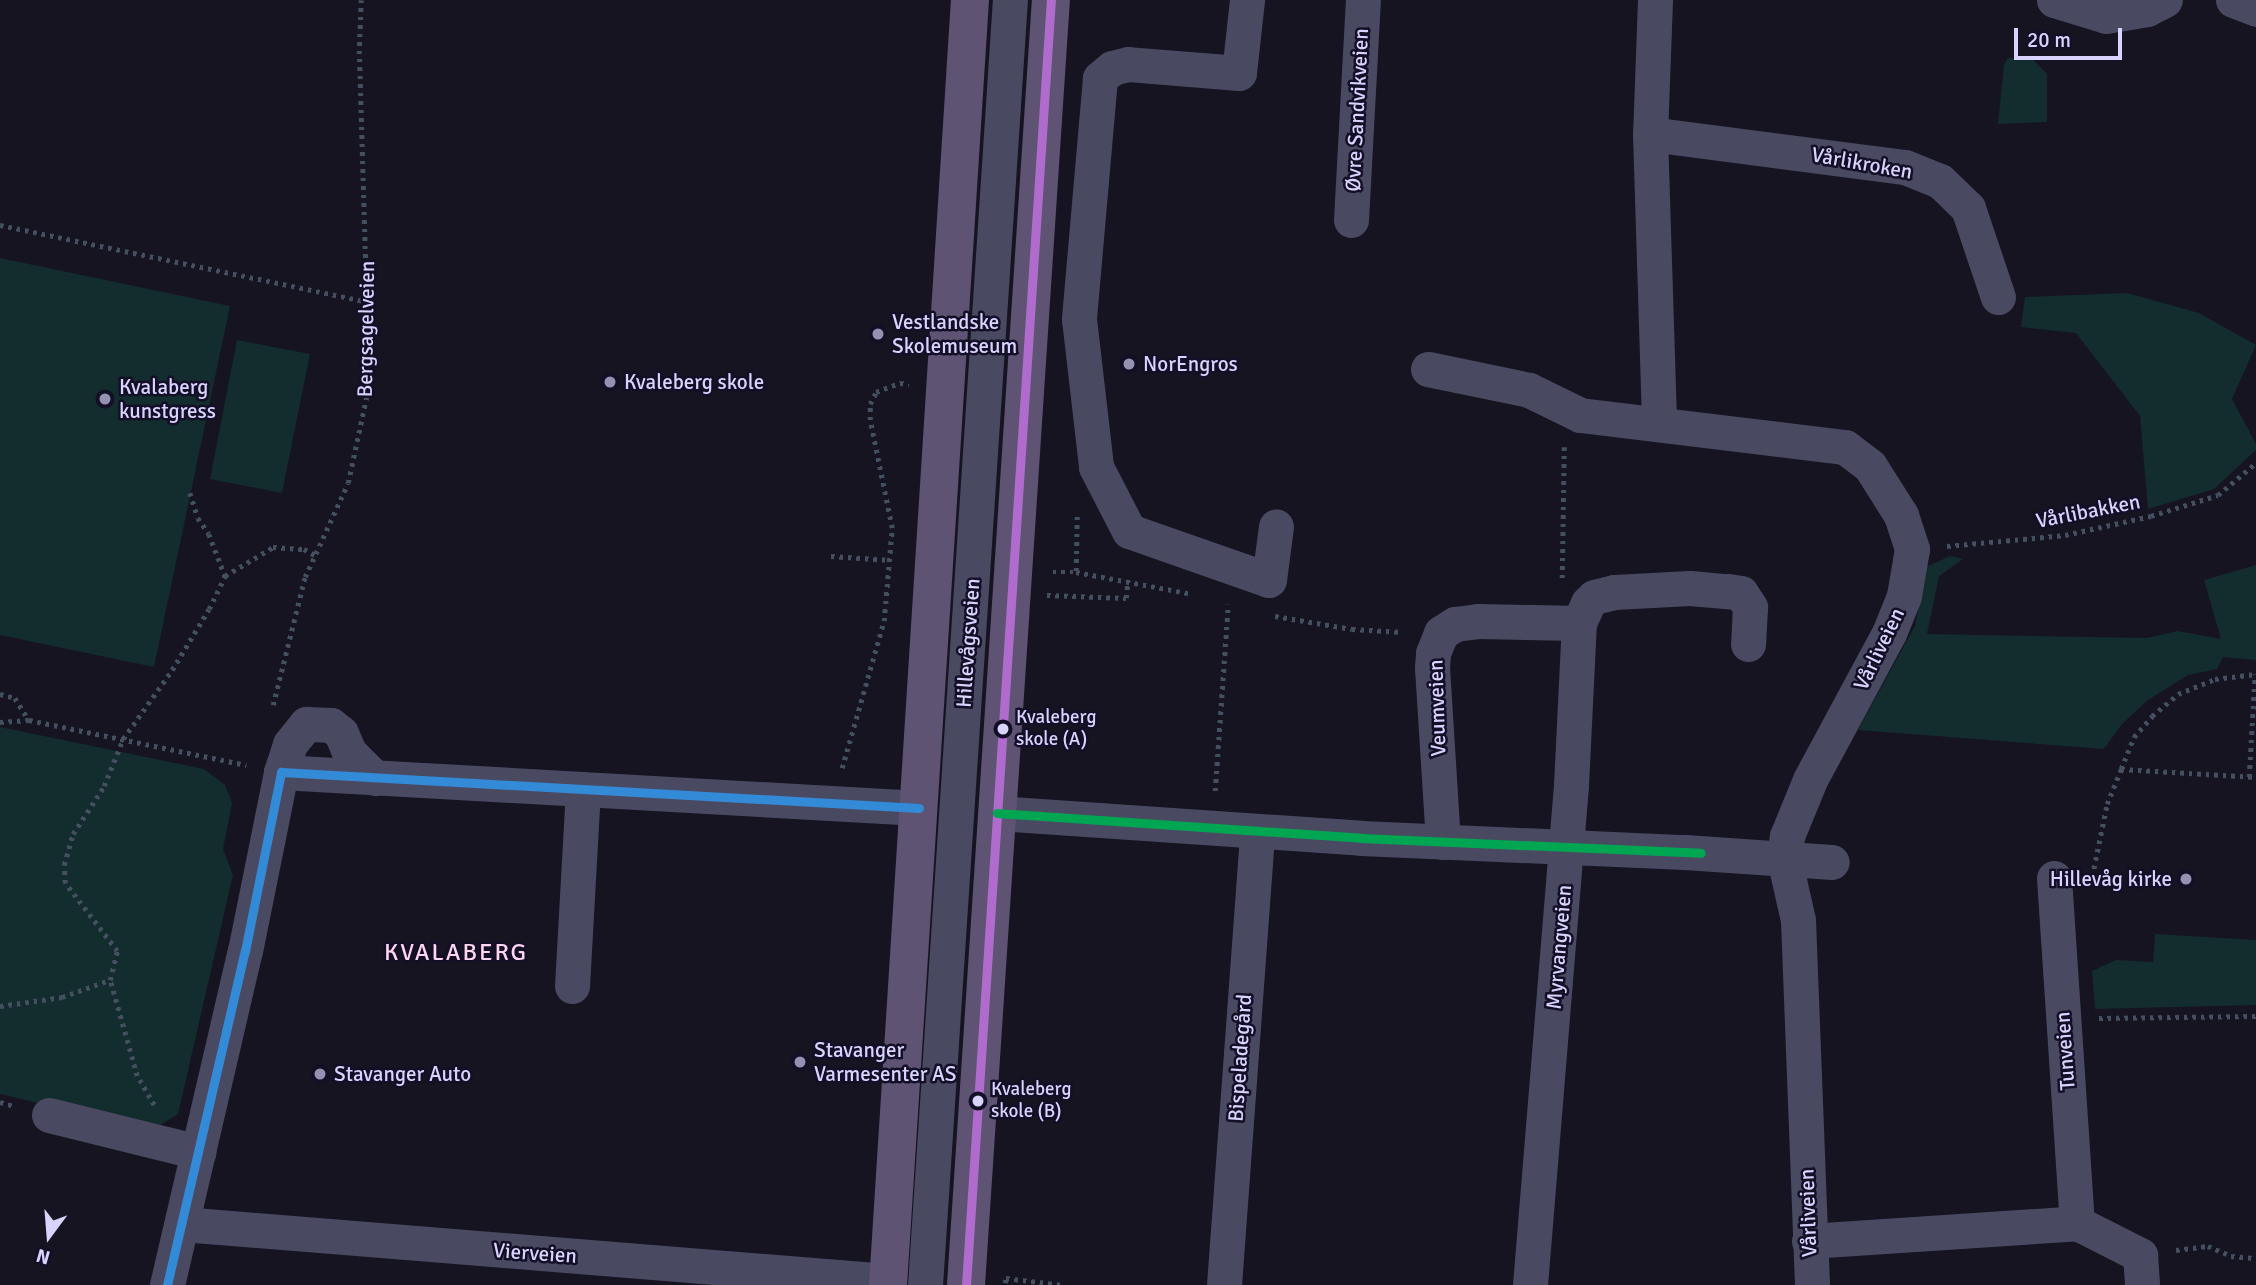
<!DOCTYPE html>
<meta charset="utf-8">
<style>
body{margin:0}
#map{position:relative;width:2256px;height:1285px;overflow:hidden;background:#161421;font-family:Signika,sans-serif}
div>[style]{position:absolute}
[style*='--x']{left:calc(var(--x)*1px);top:calc(var(--y)*1px);width:calc(var(--w)*1px);rotate:calc(var(--a)*1deg)}
.green>*{inset:0;background:#132c2d}
.path>*{height:4.5px;margin-top:-2.25px;transform-origin:0;background:repeating-linear-gradient(90deg,#44505f 0 3.5px,transparent 0 8.5px)}
.minor>*{height:35px;margin:-17.5px;padding:0 17.5px;transform-origin:17.5px;border-radius:17.5px;background:#4a4962}
.major>*{height:38px;margin:-19px;padding:0 19px;transform-origin:19px;border-radius:19px;background:#5e5373}
.bus-1>*{height:9px;margin:-4.5px;padding:0 4.5px;transform-origin:4.5px;border-radius:4.5px;background:#b06ccc}
.bus-2>*{height:9px;margin:-4.5px;padding:0 4.5px;transform-origin:4.5px;border-radius:4.5px;background:#00a651}
.bus-3>*{height:9px;margin:-4.5px;padding:0 4.5px;transform-origin:4.5px;border-radius:4.5px;background:#338bd7}
.dots>*{width:19px;height:19px;translate:-50% -50%;box-sizing:border-box;border:4px solid #130f26;border-radius:50%}
span{translate:-50% -50%;white-space:nowrap;text-align:center;line-height:1.15;-webkit-text-stroke:5px #130f26;paint-order:stroke}
.bus-label{font-size:19px;color:#d9d4ff}
.left{translate:0 -50%;text-align:left}
.street-label{font-size:21px;color:#d9d4ff}
.poi-label{font-size:21px;color:#d9d4ff}
.right{translate:-100% -50%;text-align:right}
.quarter-label{font-size:24px;color:#ffd6f0;letter-spacing:2px}
.north{position:absolute;left:14px;top:1201px;width:70px;height:70px;-webkit-text-stroke:5px #130f26;paint-order:stroke;rotate:196deg;font-size:19px;font-weight:700;line-height:28px;text-align:center;color:#d9d4ff}
.north::after{content:'';display:block;margin:auto;width:24px;height:32px;background:#d9d4ff;clip-path:polygon(50% 0,100% 100%,50% 72%,0 100%)}
.scale{position:absolute;left:2014px;top:28px;width:108px;height:32px;box-sizing:border-box;border:4px solid #d9d4ff;border-top:0;padding-left:9px;font-size:21px;line-height:24px;white-space:nowrap;color:#d9d4ff;-webkit-text-stroke:5px #130f26;paint-order:stroke}
</style>
<div id="map">
<div class="green">
<i style="clip-path:polygon(2008px 58px,2032px 59px,2047px 74px,2047px 122px,1998px 124px,2004px 65px)"></i>
<i style="clip-path:polygon(0 258px,230px 306px,154px 667px,0 635px)"></i>
<i style="clip-path:polygon(2127px 293px,2199px 313px,2256px 345px,2232px 399px,2256px 444px,2256px 450px,2214px 489px,2148px 509px,2140px 416px,2076px 333px,2021px 327px,2025px 297px)"></i>
<i style="clip-path:polygon(237px 340px,310px 354px,282px 493px,210px 479px)"></i>
<i style="clip-path:polygon(1950px 556px,1963px 559px,1939px 576px,1927px 634px,2147px 638px,2178px 631px,2221px 639px,2204px 580px,2256px 565px,2256px 660px,2223px 657px,2217px 669px,2188px 675px,2148px 700px,2122px 724px,2104px 749px,1858px 730px,1915px 626px,1926px 567px)"></i>
<i style="clip-path:polygon(0 727px,204px 769px,225px 785px,232px 803px,223px 849px,233px 875px,178px 1114px,152px 1130px,0 1094px)"></i>
<i style="clip-path:polygon(2155px 934px,2256px 940px,2256px 1005px,2095px 1009px,2092px 971px,2116px 960px,2153px 962px)"></i>
</div>
<div class="path">
<i style="--x:0;--y:225;--w:377;--a:11.8"></i>
<i style="--x:190;--y:493;--w:26;--a:72"></i>
<i style="--x:198;--y:518;--w:19;--a:55"></i>
<i style="--x:209;--y:534;--w:45;--a:69.1"></i>
<i style="--x:1947;--y:546;--w:119;--a:-5.3"></i>
<i style="--x:2065;--y:535;--w:88;--a:-12.5"></i>
<i style="--x:2151;--y:516;--w:70;--a:-17.4"></i>
<i style="--x:2218;--y:495;--w:50;--a:-40.1"></i>
<i style="--x:831;--y:556;--w:59;--a:3.9"></i>
<i style="--x:1076;--y:571;--w:57;--a:-89"></i>
<i style="--x:1053;--y:572;--w:23;--a:0"></i>
<i style="--x:1076;--y:572;--w:118;--a:10.7"></i>
<i style="--x:1562;--y:578;--w:131;--a:-89.1"></i>
<i style="--x:1047;--y:595;--w:79;--a:2.2"></i>
<i style="--x:1126;--y:598;--w:18;--a:-84"></i>
<i style="--x:1275;--y:616;--w:78;--a:9.6"></i>
<i style="--x:1352;--y:629;--w:50;--a:3.4"></i>
<i style="--x:0;--y:694;--w:16;--a:15"></i>
<i style="--x:15;--y:698;--w:26;--a:58"></i>
<i style="--x:273;--y:705;--w:132;--a:-76"></i>
<i style="--x:305;--y:577;--w:103;--a:-65.4"></i>
<i style="--x:348;--y:483;--w:100;--a:-77.9"></i>
<i style="--x:369;--y:385;--w:331;--a:-91.7"></i>
<i style="--x:359;--y:54;--w:54;--a:-87.9"></i>
<i style="--x:0;--y:722;--w:29;--a:-4"></i>
<i style="--x:29;--y:720;--w:222;--a:11.7"></i>
<i style="--x:842;--y:768;--w:153;--a:-74.1"></i>
<i style="--x:884;--y:621;--w:93;--a:-85.1"></i>
<i style="--x:892;--y:528;--w:110;--a:-101.5"></i>
<i style="--x:870;--y:420;--w:16;--a:-90"></i>
<i style="--x:870;--y:404;--w:13;--a:-63"></i>
<i style="--x:876;--y:392;--w:26;--a:-21"></i>
<i style="--x:900;--y:383;--w:9;--a:6"></i>
<i style="--x:2121;--y:769;--w:35;--a:-68"></i>
<i style="--x:2134;--y:737;--w:28;--a:-49"></i>
<i style="--x:2152;--y:716;--w:34;--a:-40"></i>
<i style="--x:2178;--y:694;--w:40;--a:-22"></i>
<i style="--x:2215;--y:679;--w:41;--a:-7"></i>
<i style="--x:2249;--y:777;--w:103;--a:-86.7"></i>
<i style="--x:1215;--y:791;--w:187;--a:-86"></i>
<i style="--x:2092;--y:877;--w:75;--a:-78.4"></i>
<i style="--x:2107;--y:804;--w:38;--a:-68"></i>
<i style="--x:2121;--y:769;--w:135;--a:3.4"></i>
<i style="--x:0;--y:1006;--w:63;--a:-8.3"></i>
<i style="--x:62;--y:997;--w:51;--a:-19.5"></i>
<i style="--x:2099;--y:1018;--w:157;--a:-0.7"></i>
<i style="--x:0;--y:1102;--w:15;--a:16"></i>
<i style="--x:154;--y:1105;--w:34;--a:-120"></i>
<i style="--x:137;--y:1076;--w:100;--a:-105.7"></i>
<i style="--x:110;--y:980;--w:30;--a:-76"></i>
<i style="--x:117;--y:951;--w:86;--a:-127.4"></i>
<i style="--x:65;--y:883;--w:18;--a:-93"></i>
<i style="--x:64;--y:865;--w:32;--a:-74"></i>
<i style="--x:73;--y:834;--w:57;--a:-57.1"></i>
<i style="--x:104;--y:786;--w:51;--a:-68"></i>
<i style="--x:123;--y:739;--w:85;--a:-54.6"></i>
<i style="--x:172;--y:670;--w:71;--a:-58.8"></i>
<i style="--x:209;--y:609;--w:37;--a:-64"></i>
<i style="--x:225;--y:576;--w:56;--a:-31.1"></i>
<i style="--x:273;--y:547;--w:31;--a:4"></i>
<i style="--x:304;--y:549;--w:13;--a:29"></i>
<i style="--x:2176;--y:1250;--w:32;--a:-7"></i>
<i style="--x:2208;--y:1246;--w:25;--a:23"></i>
<i style="--x:2231;--y:1256;--w:25;--a:5"></i>
<i style="--x:1005;--y:1283;--w:5;--a:-79"></i>
<i style="--x:1006;--y:1278;--w:57;--a:7"></i>
</div>
<div class="minor">
<i style="--x:1247;--y:0;--w:73;--a:96.3"></i>
<i style="--x:1239;--y:73;--w:111;--a:-175.4"></i>
<i style="--x:1128;--y:64;--w:16;--a:166"></i>
<i style="--x:1112;--y:68;--w:16;--a:140"></i>
<i style="--x:1100;--y:78;--w:242;--a:95"></i>
<i style="--x:1079;--y:319;--w:149;--a:83.4"></i>
<i style="--x:1096;--y:467;--w:72;--a:62.7"></i>
<i style="--x:1129;--y:531;--w:148;--a:19.3"></i>
<i style="--x:1269;--y:580;--w:54;--a:-82.6"></i>
<i style="--x:1655;--y:0;--w:134;--a:92.1"></i>
<i style="--x:1650;--y:134;--w:290;--a:88.2"></i>
<i style="--x:2054;--y:0;--w:54;--a:17.1"></i>
<i style="--x:2106;--y:16;--w:42;--a:-9.7"></i>
<i style="--x:2147;--y:9;--w:20;--a:-27"></i>
<i style="--x:2233;--y:0;--w:25;--a:21"></i>
<i style="--x:1650;--y:134;--w:257;--a:7.4"></i>
<i style="--x:1905;--y:167;--w:38;--a:22"></i>
<i style="--x:1940;--y:181;--w:39;--a:44"></i>
<i style="--x:1968;--y:208;--w:94;--a:71.4"></i>
<i style="--x:1351;--y:220;--w:220;--a:-86.9"></i>
<i style="--x:1428;--y:369;--w:103;--a:11.7"></i>
<i style="--x:1529;--y:390;--w:57;--a:26.1"></i>
<i style="--x:1580;--y:415;--w:267;--a:6.9"></i>
<i style="--x:1845;--y:447;--w:31;--a:37"></i>
<i style="--x:1870;--y:466;--w:58;--a:57.7"></i>
<i style="--x:1901;--y:515;--w:36;--a:72"></i>
<i style="--x:1912;--y:549;--w:48;--a:99.7"></i>
<i style="--x:1904;--y:596;--w:40;--a:112"></i>
<i style="--x:1889;--y:633;--w:167;--a:118.3"></i>
<i style="--x:1810;--y:780;--w:61;--a:112.3"></i>
<i style="--x:1787;--y:836;--w:22;--a:98"></i>
<i style="--x:1784;--y:858;--w:64;--a:77.3"></i>
<i style="--x:1798;--y:920;--w:365;--a:87.8"></i>
<i style="--x:281;--y:772;--w:639;--a:3.23"></i>
<i style="--x:997;--y:813;--w:365;--a:3.9"></i>
<i style="--x:1361;--y:838;--w:324;--a:2.5"></i>
<i style="--x:1685;--y:852;--w:147;--a:3.9"></i>
<i style="--x:1443;--y:842;--w:174;--a:-93.6"></i>
<i style="--x:1432;--y:668;--w:15;--a:-86"></i>
<i style="--x:1433;--y:653;--w:22;--a:-68"></i>
<i style="--x:1441;--y:633;--w:17;--a:-33"></i>
<i style="--x:1455;--y:624;--w:23;--a:-7"></i>
<i style="--x:1478;--y:621;--w:101;--a:1.1"></i>
<i style="--x:2054;--y:878;--w:346;--a:86.2"></i>
<i style="--x:2077;--y:1223;--w:71;--a:26.9"></i>
<i style="--x:2140;--y:1255;--w:30;--a:86"></i>
<i style="--x:572;--y:986;--w:197;--a:-86.8"></i>
<i style="--x:49;--y:1115;--w:154;--a:13.9"></i>
<i style="--x:182;--y:1224;--w:708;--a:4.62"></i>
<i style="--x:1809;--y:1241;--w:269;--a:-3.8"></i>
<i style="--x:167;--y:1285;--w:343;--a:-76.9"></i>
<i style="--x:245;--y:951;--w:183;--a:-78.6"></i>
<i style="--x:281;--y:772;--w:29;--a:-72"></i>
<i style="--x:290;--y:744;--w:26;--a:-51"></i>
<i style="--x:306;--y:724;--w:25;--a:2"></i>
<i style="--x:331;--y:725;--w:13;--a:39"></i>
<i style="--x:341;--y:733;--w:21;--a:67"></i>
<i style="--x:349;--y:752;--w:37;--a:45"></i>
<i style="--x:925;--y:1285;--w:1288;--a:-86.22"></i>
<i style="--x:1224;--y:1285;--w:454;--a:-85.8"></i>
<i style="--x:1530;--y:1285;--w:502;--a:-85.31"></i>
<i style="--x:1571;--y:785;--w:162;--a:-87.2"></i>
<i style="--x:1579;--y:623;--w:22;--a:-66"></i>
<i style="--x:1588;--y:603;--w:8;--a:-45"></i>
<i style="--x:1594;--y:597;--w:21;--a:-14"></i>
<i style="--x:1614;--y:592;--w:76;--a:-3"></i>
<i style="--x:1690;--y:588;--w:38;--a:5"></i>
<i style="--x:1728;--y:591;--w:13;--a:9"></i>
<i style="--x:1741;--y:593;--w:17;--a:57"></i>
<i style="--x:1750;--y:607;--w:37;--a:93"></i>
</div>
<div class="major">
<i style="--x:888;--y:1285;--w:1288;--a:-86.35"></i>
<i style="--x:966;--y:1285;--w:1288;--a:-86.22"></i>
</div>
<div class="bus-1">
<i style="--x:966;--y:1285;--w:1288;--a:-86.22"></i>
</div>
<div class="bus-2">
<i style="--x:997;--y:813;--w:365;--a:3.9"></i>
<i style="--x:1361;--y:838;--w:340;--a:2.5"></i>
</div>
<div class="bus-3">
<i style="--x:167;--y:1285;--w:343;--a:-76.9"></i>
<i style="--x:245;--y:951;--w:183;--a:-78.6"></i>
<i style="--x:281;--y:772;--w:639;--a:3.23"></i>
</div>
<div class="dots">
<i style="left:878px;top:334px;background:#9591b1"></i>
<i style="left:1129px;top:364px;background:#9591b1"></i>
<i style="left:610px;top:382px;background:#9591b1"></i>
<i style="left:105px;top:399px;background:#9591b1"></i>
<i style="left:1003px;top:729px;background:#d9d4ff"></i>
<i style="left:2186px;top:879px;background:#9591b1"></i>
<i style="left:800px;top:1062px;background:#9591b1"></i>
<i style="left:320px;top:1074px;background:#9591b1"></i>
<i style="left:978px;top:1101px;background:#d9d4ff"></i>
</div>
<div class="bus-label">
<span class="left" style="left:1016px;top:729px">Kvaleberg<br>skole (A)</span>
<span class="left" style="left:991px;top:1101px">Kvaleberg<br>skole (B)</span>
</div>
<div class="street-label">
<span style="left:1357px;top:110px;rotate:-87deg">Øvre Sandvikveien</span>
<span style="left:1862px;top:163px;rotate:10deg">Vårlikroken</span>
<span style="left:366px;top:329px;rotate:-89deg">Bergsagelveien</span>
<span style="left:2088px;top:511px;rotate:-11deg">Vårlibakken</span>
<span style="left:968px;top:643px;rotate:-86deg">Hillevågsveien</span>
<span style="left:1879px;top:649px;rotate:-64deg">Vårliveien</span>
<span style="left:1437px;top:708px;rotate:-92deg">Veumveien</span>
<span style="left:1559px;top:947px;rotate:-85deg">Myrvangveien</span>
<span style="left:2065px;top:1051px;rotate:-94deg">Tunveien</span>
<span style="left:1240px;top:1058px;rotate:-86deg">Bispeladegård</span>
<span style="left:1808px;top:1213px;rotate:-92deg">Vårliveien</span>
<span style="left:535px;top:1253px;rotate:4deg">Vierveien</span>
</div>
<div class="poi-label">
<span class="left" style="left:892px;top:334px">Vestlandske<br>Skolemuseum</span>
<span class="left" style="left:1143px;top:364px">NorEngros</span>
<span class="left" style="left:624px;top:382px">Kvaleberg skole</span>
<span class="left" style="left:119px;top:399px">Kvalaberg<br>kunstgress</span>
<span class="right" style="left:2172px;top:879px">Hillevåg kirke</span>
<span class="left" style="left:814px;top:1062px">Stavanger<br>Varmesenter AS</span>
<span class="left" style="left:334px;top:1074px">Stavanger Auto</span>
</div>
<div class="quarter-label">
<span style="left:456px;top:953px">KVALABERG</span>
</div>
<div class="north">N</div>
<div class="scale">20 m</div>
</div>
